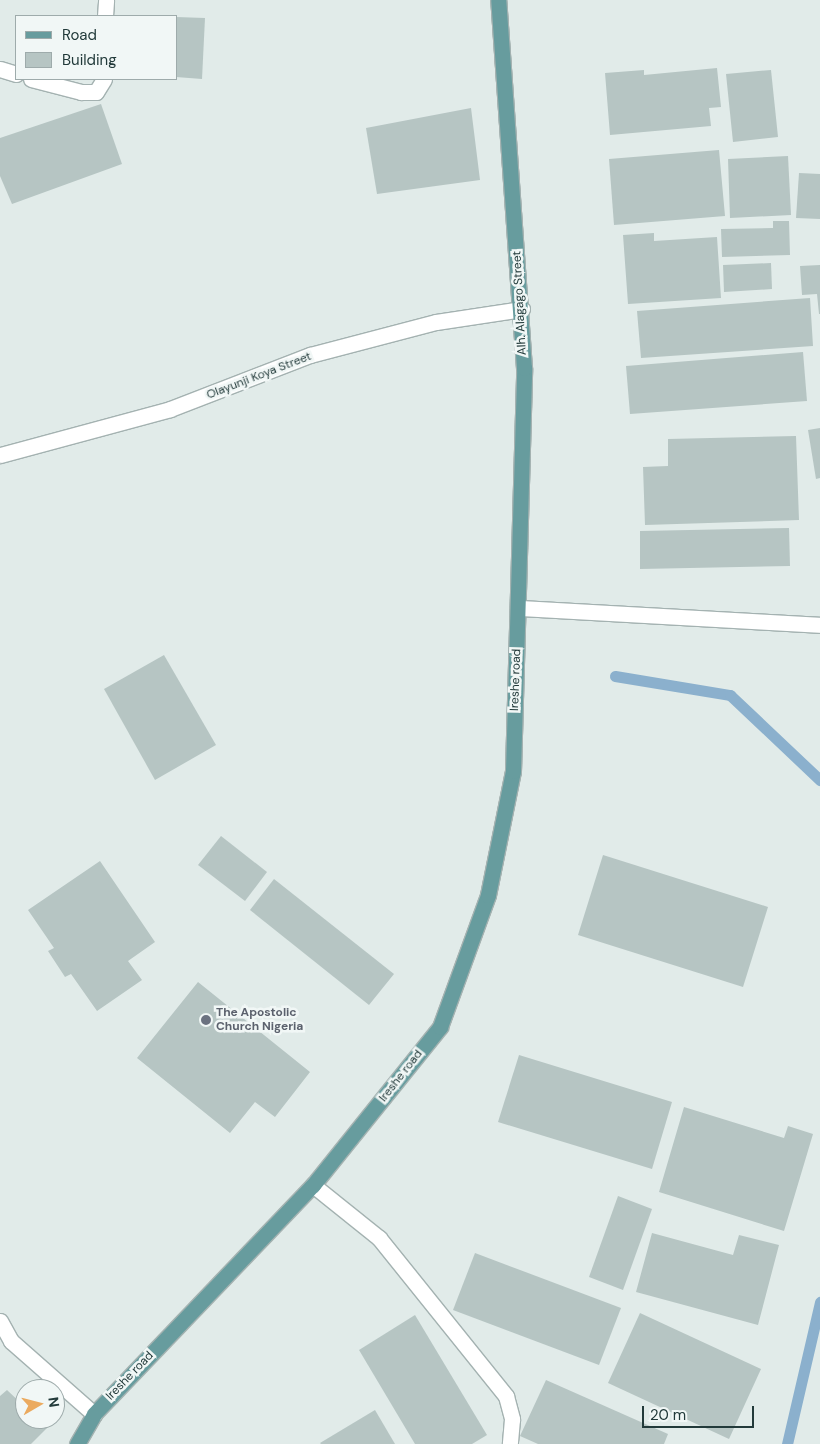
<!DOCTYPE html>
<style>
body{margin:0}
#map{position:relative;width:820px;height:1444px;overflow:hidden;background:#e1ebe9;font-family:"DM Sans",sans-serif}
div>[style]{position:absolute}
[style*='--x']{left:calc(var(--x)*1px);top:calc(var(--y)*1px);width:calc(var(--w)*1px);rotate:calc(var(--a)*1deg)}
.stream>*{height:11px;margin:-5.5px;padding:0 5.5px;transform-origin:5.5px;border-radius:5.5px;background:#8bb0cd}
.building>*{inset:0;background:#b6c5c3}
.roads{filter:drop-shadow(1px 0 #a4b2b1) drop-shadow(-1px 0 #a4b2b1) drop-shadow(0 1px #a4b2b1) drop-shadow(0 -1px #a4b2b1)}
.minor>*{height:15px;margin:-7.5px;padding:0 7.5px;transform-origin:7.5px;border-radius:7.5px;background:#fff}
.major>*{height:15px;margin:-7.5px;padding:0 7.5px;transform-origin:7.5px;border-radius:7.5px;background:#679c9e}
.dots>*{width:14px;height:14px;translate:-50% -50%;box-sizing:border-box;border:2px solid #f1f7f6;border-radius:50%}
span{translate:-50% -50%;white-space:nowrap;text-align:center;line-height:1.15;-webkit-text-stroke:5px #f1f7f6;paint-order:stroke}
.street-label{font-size:12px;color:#223a3a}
.worship-label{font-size:12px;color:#5b616d;font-weight:700}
.left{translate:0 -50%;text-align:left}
.legend{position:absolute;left:15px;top:15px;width:162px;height:65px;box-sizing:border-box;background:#f1f7f6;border:1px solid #9eabab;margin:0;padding:6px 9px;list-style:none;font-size:15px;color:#223a3a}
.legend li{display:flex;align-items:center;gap:10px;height:25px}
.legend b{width:25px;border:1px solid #9eabab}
.north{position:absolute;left:15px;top:1379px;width:50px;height:50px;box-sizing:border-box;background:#f1f7f6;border:1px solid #9eabab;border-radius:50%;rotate:82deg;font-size:14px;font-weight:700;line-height:20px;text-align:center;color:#223a3a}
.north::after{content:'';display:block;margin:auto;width:18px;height:22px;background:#ebaa5f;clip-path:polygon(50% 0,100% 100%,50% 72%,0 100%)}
.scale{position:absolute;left:642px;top:1406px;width:112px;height:22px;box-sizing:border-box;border:2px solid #223a3a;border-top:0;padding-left:6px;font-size:15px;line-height:18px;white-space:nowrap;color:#223a3a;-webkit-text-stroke:4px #f1f7f6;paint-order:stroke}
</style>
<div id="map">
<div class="stream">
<i style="--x:615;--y:676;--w:117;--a:9.4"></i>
<i style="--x:730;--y:695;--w:124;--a:43.4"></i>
<i style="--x:787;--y:1444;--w:146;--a:-76.9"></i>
</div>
<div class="building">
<i style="clip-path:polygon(176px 17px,205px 18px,202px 79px,176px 77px)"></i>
<i style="clip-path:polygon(717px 68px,721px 107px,709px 108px,711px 126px,610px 135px,605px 73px,644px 70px,644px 75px)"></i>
<i style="clip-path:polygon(771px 70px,778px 137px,733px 142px,726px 74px)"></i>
<i style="clip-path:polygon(101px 104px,122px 164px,12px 204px,0 176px,0 138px)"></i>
<i style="clip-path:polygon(471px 108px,480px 180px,377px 194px,366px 128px)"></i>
<i style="clip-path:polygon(719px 150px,725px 216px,614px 225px,609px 159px)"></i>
<i style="clip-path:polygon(788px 156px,791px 215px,730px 218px,728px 159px)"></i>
<i style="clip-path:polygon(799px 173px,820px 174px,820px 219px,796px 218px)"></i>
<i style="clip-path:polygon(773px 221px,789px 221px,790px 255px,722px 257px,721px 229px,773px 228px)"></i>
<i style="clip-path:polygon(654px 233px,654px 241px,717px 237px,721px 298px,628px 304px,623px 235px)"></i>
<i style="clip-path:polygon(771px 263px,772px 289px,724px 292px,723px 265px)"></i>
<i style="clip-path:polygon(820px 265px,820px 314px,819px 314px,817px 294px,802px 295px,800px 266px)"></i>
<i style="clip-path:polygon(810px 298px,813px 346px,641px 358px,637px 311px)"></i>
<i style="clip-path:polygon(803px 352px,807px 401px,630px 414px,626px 366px)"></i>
<i style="clip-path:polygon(820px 428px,820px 478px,816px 479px,808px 430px)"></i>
<i style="clip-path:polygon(796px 436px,799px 520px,645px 525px,643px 467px,668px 466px,668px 439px)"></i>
<i style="clip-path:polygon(789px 528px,790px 566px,640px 569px,640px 531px)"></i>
<i style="clip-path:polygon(164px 655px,216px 745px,155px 780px,104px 689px)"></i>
<i style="clip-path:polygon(221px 836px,267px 872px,245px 901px,198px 865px)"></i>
<i style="clip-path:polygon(603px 855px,768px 907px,743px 987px,578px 935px)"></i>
<i style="clip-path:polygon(100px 861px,155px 942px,128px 961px,142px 980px,97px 1011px,71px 974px,65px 977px,48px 951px,54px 948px,28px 910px)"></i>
<i style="clip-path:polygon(274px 879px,394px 974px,369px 1005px,250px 910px)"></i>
<i style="clip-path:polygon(198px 982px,310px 1072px,275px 1117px,255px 1102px,230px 1133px,137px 1058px)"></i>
<i style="clip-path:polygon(519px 1055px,672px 1102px,652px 1169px,498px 1122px)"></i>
<i style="clip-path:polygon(684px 1107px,784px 1138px,788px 1126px,813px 1134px,784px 1231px,659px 1192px)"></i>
<i style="clip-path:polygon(618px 1196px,652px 1209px,623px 1290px,589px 1277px)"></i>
<i style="clip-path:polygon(652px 1233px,733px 1255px,739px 1235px,779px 1245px,758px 1325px,636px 1292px)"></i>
<i style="clip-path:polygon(475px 1253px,621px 1308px,599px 1365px,453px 1310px)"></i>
<i style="clip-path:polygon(640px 1313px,761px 1369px,729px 1439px,608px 1383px)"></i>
<i style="clip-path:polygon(415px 1315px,487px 1435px,472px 1444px,415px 1444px,359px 1350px)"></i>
<i style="clip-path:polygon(546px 1380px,668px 1434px,664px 1444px,538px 1444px,520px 1436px)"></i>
<i style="clip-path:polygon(7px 1390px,25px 1407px,25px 1419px,38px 1419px,47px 1428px,31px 1444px,0 1444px,0 1396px)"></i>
<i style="clip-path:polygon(375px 1410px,395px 1444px,321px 1444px,320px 1443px)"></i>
</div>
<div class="roads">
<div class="minor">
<i style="--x:105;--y:16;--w:16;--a:-86"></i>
<i style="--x:0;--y:69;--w:17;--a:17"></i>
<i style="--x:31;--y:79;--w:52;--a:14.6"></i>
<i style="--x:81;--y:92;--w:15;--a:0"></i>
<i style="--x:96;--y:92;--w:15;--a:-58"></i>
<i style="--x:0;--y:455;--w:176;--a:-15.1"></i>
<i style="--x:170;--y:409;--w:150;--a:-21.1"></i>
<i style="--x:310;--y:355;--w:130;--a:-14.7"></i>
<i style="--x:436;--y:322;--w:87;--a:-8.6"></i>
<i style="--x:519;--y:608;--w:301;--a:3.2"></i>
<i style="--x:313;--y:1185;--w:85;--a:38.8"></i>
<i style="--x:379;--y:1238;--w:203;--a:51.2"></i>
<i style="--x:506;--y:1396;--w:24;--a:75"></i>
<i style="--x:512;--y:1419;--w:25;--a:95"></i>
<i style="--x:0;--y:1321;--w:23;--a:61"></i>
<i style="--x:11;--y:1341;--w:111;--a:41.3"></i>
</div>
<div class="major">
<i style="--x:77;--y:1444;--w:34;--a:-60"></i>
<i style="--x:94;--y:1414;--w:317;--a:-46.3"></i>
<i style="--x:313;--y:1185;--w:203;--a:-51.2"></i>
<i style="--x:440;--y:1027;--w:140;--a:-70"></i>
<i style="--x:488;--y:895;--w:126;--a:-78.6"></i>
<i style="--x:513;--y:771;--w:403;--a:-88.4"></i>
<i style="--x:524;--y:368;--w:369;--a:-94"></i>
</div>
</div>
<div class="dots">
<i style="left:206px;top:1020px;background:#6b7280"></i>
</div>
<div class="street-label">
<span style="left:520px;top:303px;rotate:-93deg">Alh. Alagago Street</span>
<span style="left:259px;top:376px;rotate:-21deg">Olayunji Koya Street</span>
<span style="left:516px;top:680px;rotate:-88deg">Ireshe road</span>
<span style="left:401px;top:1076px;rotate:-52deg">Ireshe road</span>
<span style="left:130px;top:1376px;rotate:-46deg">Ireshe road</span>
</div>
<div class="worship-label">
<span class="left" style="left:216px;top:1020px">The Apostolic<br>Church Nigeria</span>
</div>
<ul class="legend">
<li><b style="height:6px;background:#679c9e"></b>Road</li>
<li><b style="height:14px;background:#b6c5c3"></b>Building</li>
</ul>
<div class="north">N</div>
<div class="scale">20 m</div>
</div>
